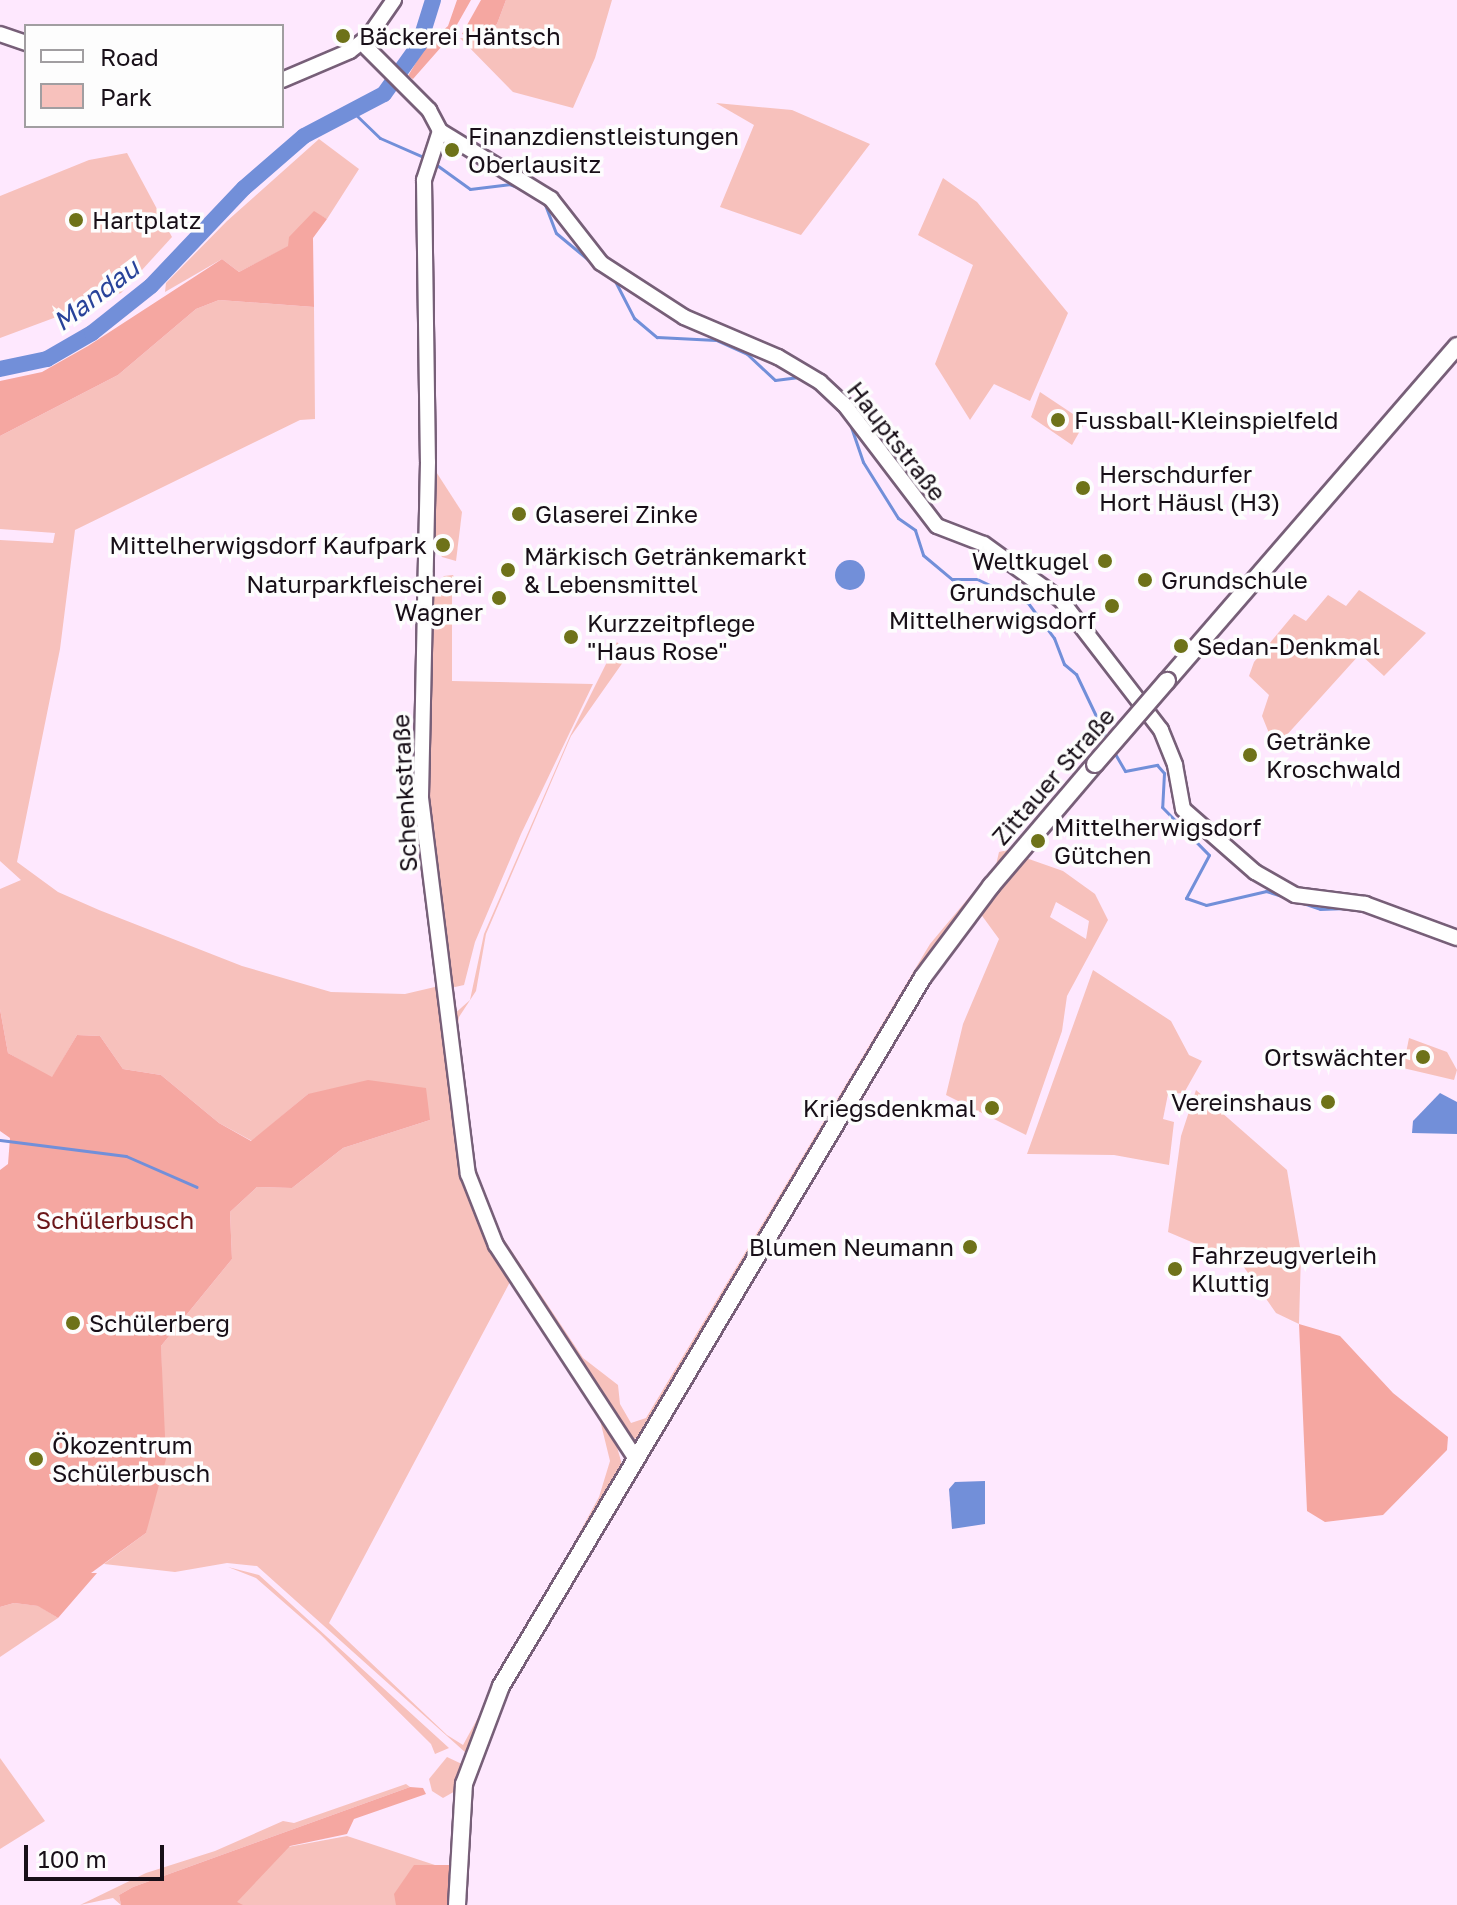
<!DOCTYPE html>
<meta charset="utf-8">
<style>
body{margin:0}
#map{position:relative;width:1457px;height:1905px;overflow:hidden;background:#fee8fe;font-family:"Golos Text",sans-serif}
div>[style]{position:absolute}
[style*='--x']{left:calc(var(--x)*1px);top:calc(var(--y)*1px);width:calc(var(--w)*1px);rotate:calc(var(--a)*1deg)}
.green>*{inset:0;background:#f7c1bc}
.forest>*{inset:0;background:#f5a7a1}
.water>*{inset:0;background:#728fd9}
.round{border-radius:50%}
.stream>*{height:3px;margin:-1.5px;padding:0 1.5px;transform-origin:1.5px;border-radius:1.5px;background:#728fd9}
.river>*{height:16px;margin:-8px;padding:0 8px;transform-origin:8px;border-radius:8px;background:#728fd9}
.roads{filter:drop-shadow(2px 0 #775f78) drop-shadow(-2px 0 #775f78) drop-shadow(0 2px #775f78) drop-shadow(0 -2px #775f78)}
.secondary>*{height:14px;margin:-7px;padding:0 7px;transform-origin:7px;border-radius:7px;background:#fff}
.primary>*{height:16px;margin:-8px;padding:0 8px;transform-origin:8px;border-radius:8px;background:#fff}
.bridges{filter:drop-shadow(2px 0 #775f78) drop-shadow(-2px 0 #775f78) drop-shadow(0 2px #775f78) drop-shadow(0 -2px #775f78)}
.primary-bridge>*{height:16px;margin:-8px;padding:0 8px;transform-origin:8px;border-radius:8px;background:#fff}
.dots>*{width:22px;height:22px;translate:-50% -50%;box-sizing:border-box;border:4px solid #fdfdfd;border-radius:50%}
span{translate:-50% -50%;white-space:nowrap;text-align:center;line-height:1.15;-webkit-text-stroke:7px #fdfdfd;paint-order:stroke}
.poi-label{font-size:24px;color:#180f18}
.left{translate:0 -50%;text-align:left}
.right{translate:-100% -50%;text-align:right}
.street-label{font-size:24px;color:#180f18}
.park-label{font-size:24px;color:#6a1619}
.water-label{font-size:26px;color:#28439a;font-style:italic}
.legend{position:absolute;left:24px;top:24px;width:260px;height:104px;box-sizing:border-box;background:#fdfdfd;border:2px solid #a19ea1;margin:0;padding:10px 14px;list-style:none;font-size:24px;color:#180f18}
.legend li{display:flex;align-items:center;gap:16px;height:40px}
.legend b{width:40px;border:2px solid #a19ea1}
.scale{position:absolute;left:24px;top:1845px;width:140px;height:36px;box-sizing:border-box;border:4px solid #180f18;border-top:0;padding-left:10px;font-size:24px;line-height:28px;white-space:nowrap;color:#180f18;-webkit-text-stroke:6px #fdfdfd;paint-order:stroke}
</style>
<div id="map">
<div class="green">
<i style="clip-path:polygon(506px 0,612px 0,595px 58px,573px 108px,513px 92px,460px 38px,477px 39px,497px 24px)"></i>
<i style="clip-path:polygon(716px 103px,792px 110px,870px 144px,801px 235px,720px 207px,754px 125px)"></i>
<i style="clip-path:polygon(319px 139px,359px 169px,327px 219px,314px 212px,289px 246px,239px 272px,222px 259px,165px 292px,166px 283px,227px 221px)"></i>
<i style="clip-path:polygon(127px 153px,172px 237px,121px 293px,0 338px,0 196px,89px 160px)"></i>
<i style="clip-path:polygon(943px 178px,977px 202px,1068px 313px,1030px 401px,994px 384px,970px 420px,935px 364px,973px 265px,918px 235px)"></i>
<i style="clip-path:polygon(evenodd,219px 300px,314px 307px,315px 419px,300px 420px,75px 530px,60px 649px,17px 862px,58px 892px,99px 910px,242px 966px,331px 992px,405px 994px,439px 986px,463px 1175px,476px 1217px,611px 1426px,623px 1468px,466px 1753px,257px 1566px,227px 1563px,175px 1572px,104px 1564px,146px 1533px,162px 1395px,161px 1346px,232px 1259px,230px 1212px,257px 1187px,292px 1188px,343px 1148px,430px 1120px,308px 1094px,252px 1141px,219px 1123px,161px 1075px,123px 1069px,100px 1036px,77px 1035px,52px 1078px,8px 1053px,0 1009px,0 889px,21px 880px,0 861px,0 540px,53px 543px,55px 533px,0 529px,0 436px,118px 375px,196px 309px,219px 300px,510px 1282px,599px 1416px,610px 1461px,599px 1497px,463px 1745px,447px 1735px,329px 1623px,510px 1282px)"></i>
<i style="clip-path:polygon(1040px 392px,1085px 422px,1072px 445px,1031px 417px)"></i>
<i style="clip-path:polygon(433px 467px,462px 512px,456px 561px,442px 557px,433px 543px)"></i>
<i style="clip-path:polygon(453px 575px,461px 591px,452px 591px,452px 681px,593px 684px,521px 834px,475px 942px,464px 985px,455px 987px,449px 985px,425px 798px,432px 592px,444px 576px)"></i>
<i style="clip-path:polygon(1359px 590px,1426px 633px,1384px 676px,1360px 654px,1275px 748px,1262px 716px,1269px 695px,1249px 676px,1254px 662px,1294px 614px,1306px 621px,1328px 595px,1346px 606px)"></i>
<i style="clip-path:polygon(617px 642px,628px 655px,571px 736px,486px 934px,476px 991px,459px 1017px,457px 1030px,475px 1168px,499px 1232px,583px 1358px,618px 1385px,620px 1404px,631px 1423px,646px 1418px,930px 944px,996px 865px,999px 852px,1008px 850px,1009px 856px,643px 1435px,634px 1439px,495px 1235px,471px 1170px,452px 1016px,470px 1000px,484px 934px,570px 736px)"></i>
<i style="clip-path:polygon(evenodd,1026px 858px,1063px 871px,1095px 894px,1108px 920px,1067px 996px,1062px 1031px,1026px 1135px,946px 1095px,963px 1024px,999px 939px,980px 913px,1026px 858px,1056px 902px,1089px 921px,1086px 939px,1050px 917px,1056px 902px)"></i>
<i style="clip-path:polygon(1093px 970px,1171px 1021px,1189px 1055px,1202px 1061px,1184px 1093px,1168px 1094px,1163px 1119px,1174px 1122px,1169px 1165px,1114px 1155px,1027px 1154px)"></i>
<i style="clip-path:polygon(1409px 1038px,1447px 1052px,1457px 1070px,1454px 1080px,1403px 1068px)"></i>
<i style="clip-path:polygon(1196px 1090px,1287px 1170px,1301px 1253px,1299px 1324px,1276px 1313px,1241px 1263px,1168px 1232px,1181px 1136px)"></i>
<i style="clip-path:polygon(228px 1567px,259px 1575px,449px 1748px,435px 1754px,431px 1744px,320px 1634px,256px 1578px)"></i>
<i style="clip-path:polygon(14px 1603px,39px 1606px,58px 1618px,0 1657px,0 1607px)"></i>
<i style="clip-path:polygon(447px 1757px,464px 1765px,457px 1790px,443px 1798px,432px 1791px,429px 1779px)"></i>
<i style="clip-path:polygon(0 1758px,45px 1821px,0 1849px)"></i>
<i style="clip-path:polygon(406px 1784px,410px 1787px,133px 1887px,119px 1895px,121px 1905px,113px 1898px,80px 1905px,146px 1873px,215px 1851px,283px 1821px,294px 1823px)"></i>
<i style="clip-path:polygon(347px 1836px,438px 1866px,437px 1905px,185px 1905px,277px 1849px)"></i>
</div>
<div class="forest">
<i style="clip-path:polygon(457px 0,471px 0,450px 37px,413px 79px,408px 76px,427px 44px,448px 26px)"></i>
<i style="clip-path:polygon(481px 0,506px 0,497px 24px,477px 39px,462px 34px)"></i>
<i style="clip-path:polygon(314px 211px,327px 219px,313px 238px,314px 307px,219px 300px,196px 309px,118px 375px,0 436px,0 381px,42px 372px,88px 346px,222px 259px,239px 272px,288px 246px,289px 237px)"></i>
<i style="clip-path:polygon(0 1009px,8px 1053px,52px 1077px,77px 1035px,100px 1036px,123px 1069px,161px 1075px,219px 1123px,251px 1141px,308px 1094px,368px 1080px,426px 1088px,430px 1120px,343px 1148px,292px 1188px,257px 1187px,230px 1212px,232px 1259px,161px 1346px,166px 1459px,146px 1533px,91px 1573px,97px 1573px,58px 1618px,38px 1606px,14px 1603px,0 1607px,0 1170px,8px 1164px,10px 1138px,0 1131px)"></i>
<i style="clip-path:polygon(1299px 1324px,1340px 1336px,1393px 1393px,1448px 1437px,1447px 1450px,1383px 1515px,1325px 1522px,1307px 1511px)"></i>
<i style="clip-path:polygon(410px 1787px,423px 1788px,426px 1794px,354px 1819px,347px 1834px,290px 1846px,237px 1902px,243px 1905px,121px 1905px,119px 1895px,133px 1887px)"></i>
<i style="clip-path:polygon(414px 1865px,449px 1865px,451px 1905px,396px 1905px,394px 1894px)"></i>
</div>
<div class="water">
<i class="round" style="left:835px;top:560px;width:30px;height:30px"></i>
<i style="clip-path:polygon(1440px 1093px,1457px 1102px,1457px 1134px,1412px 1133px,1413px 1121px)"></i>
<i style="clip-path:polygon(985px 1481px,985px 1524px,952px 1529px,949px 1489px,955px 1482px)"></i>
</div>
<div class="stream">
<i style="--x:354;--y:113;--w:36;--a:44"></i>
<i style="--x:380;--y:138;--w:52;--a:23.6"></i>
<i style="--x:434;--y:163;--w:44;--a:35.8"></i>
<i style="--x:470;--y:189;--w:39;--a:-7"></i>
<i style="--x:509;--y:184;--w:12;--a:20"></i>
<i style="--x:544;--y:202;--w:33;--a:69"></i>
<i style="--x:556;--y:233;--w:53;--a:39.7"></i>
<i style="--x:615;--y:281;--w:42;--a:62.8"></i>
<i style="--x:634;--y:318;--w:30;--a:40"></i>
<i style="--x:657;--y:337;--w:59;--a:2.9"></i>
<i style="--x:716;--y:340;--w:34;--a:24"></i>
<i style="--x:747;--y:354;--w:38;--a:43"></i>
<i style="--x:775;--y:380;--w:24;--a:-7"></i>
<i style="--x:849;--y:421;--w:43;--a:71.1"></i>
<i style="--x:863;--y:462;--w:66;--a:58"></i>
<i style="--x:898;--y:518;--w:21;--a:35"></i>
<i style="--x:915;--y:530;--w:26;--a:72"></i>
<i style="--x:923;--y:555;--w:38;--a:40"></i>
<i style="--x:952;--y:579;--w:25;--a:0"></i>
<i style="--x:977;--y:579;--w:56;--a:25.2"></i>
<i style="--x:1028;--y:603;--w:44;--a:53.4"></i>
<i style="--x:1054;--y:638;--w:28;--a:69"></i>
<i style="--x:1064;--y:664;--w:16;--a:40"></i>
<i style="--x:1076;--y:674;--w:72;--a:64.5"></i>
<i style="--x:1114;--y:752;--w:22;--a:60"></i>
<i style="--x:1125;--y:771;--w:33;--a:-11"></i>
<i style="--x:1157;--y:765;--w:11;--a:49"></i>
<i style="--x:1164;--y:773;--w:34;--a:93"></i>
<i style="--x:1162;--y:807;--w:67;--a:45.6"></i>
<i style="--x:1209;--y:855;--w:49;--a:118.1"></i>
<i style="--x:1186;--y:898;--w:21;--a:19"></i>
<i style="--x:1206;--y:905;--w:62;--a:-13.1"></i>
<i style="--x:1266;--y:891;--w:20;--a:18"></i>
<i style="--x:1300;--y:902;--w:21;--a:19"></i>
<i style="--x:1320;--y:909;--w:27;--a:-2"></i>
<i style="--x:0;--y:1140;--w:127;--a:7.2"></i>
<i style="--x:126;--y:1156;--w:77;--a:23.6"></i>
</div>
<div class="river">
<i style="--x:0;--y:369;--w:48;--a:-12"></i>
<i style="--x:47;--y:359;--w:52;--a:-30"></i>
<i style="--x:92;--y:333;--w:75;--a:-38.5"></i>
<i style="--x:151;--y:286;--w:135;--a:-46.5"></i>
<i style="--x:244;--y:188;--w:79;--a:-40.9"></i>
<i style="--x:304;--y:136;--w:90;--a:-27.7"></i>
<i style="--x:384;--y:94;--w:60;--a:-54.5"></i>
<i style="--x:419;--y:45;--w:47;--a:-72.7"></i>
</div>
<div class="roads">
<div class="secondary">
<i style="--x:0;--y:34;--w:28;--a:19"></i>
<i style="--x:369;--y:36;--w:12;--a:99"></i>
<i style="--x:367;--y:48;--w:88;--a:45"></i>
<i style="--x:429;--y:110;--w:24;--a:62"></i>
<i style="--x:440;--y:131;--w:52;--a:108.1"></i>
<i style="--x:424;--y:180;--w:282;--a:89.2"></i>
<i style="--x:428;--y:462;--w:336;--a:91.2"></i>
<i style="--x:421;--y:798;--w:379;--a:82.9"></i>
<i style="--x:468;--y:1174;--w:76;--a:68.5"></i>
<i style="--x:496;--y:1245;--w:256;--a:56.8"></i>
<i style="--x:282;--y:80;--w:74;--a:-23.1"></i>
<i style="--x:350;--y:51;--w:24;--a:-38"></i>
<i style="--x:369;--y:36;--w:44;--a:-55.2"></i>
<i style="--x:440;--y:131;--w:130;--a:31.5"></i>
<i style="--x:551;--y:199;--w:81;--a:52"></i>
<i style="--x:601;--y:263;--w:99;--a:33"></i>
<i style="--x:684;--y:317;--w:102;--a:23.1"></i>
<i style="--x:778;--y:357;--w:49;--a:30.8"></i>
<i style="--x:820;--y:382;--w:33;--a:43"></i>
<i style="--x:844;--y:404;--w:153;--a:52.7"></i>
<i style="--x:937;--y:526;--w:50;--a:21"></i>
<i style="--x:984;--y:544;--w:95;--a:36"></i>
<i style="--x:1061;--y:600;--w:164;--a:52.4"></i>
<i style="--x:1161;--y:730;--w:38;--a:68"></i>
<i style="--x:1175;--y:765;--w:45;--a:79.7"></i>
<i style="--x:1183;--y:809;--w:96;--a:41.2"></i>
<i style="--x:1255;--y:872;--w:46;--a:29.9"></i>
<i style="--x:1295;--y:895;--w:71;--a:7.3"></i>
<i style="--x:1365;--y:904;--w:98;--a:20.3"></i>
</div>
<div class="primary">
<i style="--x:1167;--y:681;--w:443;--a:-49.1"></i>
<i style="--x:457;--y:1905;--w:121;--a:-86.7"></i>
<i style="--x:464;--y:1784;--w:105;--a:-69.3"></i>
<i style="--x:501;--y:1686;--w:825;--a:-59.24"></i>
<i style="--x:923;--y:977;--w:114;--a:-53.2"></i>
<i style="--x:991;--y:886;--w:160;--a:-49.6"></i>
</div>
</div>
<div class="bridges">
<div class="primary-bridge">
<i style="--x:1095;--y:764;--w:110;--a:-49.1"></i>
</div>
</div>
<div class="dots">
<i style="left:343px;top:36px;background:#6e7219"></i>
<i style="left:452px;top:150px;background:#6e7219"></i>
<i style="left:76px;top:220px;background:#6e7219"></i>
<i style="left:1058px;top:420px;background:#6e7219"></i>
<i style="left:1083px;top:488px;background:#6e7219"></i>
<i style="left:519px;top:514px;background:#6e7219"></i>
<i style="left:443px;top:545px;background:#6e7219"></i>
<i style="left:1105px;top:561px;background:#6e7219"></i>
<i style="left:508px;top:570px;background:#6e7219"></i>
<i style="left:1145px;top:580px;background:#6e7219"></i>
<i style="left:499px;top:598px;background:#6e7219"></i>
<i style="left:1112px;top:606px;background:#6e7219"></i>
<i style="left:571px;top:637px;background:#6e7219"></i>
<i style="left:1181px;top:646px;background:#6e7219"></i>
<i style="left:1250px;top:755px;background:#6e7219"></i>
<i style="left:1038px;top:841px;background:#6e7219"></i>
<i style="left:1423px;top:1057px;background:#6e7219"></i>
<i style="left:1328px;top:1102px;background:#6e7219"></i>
<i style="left:992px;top:1108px;background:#6e7219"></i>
<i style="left:970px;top:1247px;background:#6e7219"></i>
<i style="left:1175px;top:1269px;background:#6e7219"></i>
<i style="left:73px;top:1323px;background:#6e7219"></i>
<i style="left:36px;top:1459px;background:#6e7219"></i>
</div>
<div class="poi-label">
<span class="left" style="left:359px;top:36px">Bäckerei Häntsch</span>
<span class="left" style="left:468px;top:150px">Finanzdienstleistungen<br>Oberlausitz</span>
<span class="left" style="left:92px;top:220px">Hartplatz</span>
<span class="left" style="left:1074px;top:420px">Fussball-Kleinspielfeld</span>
<span class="left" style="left:1099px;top:488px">Herschdurfer<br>Hort Häusl (H3)</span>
<span class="left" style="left:535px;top:514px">Glaserei Zinke</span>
<span class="right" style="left:427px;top:545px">Mittelherwigsdorf Kaufpark</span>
<span class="left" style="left:524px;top:570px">Märkisch Getränkemarkt<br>&amp; Lebensmittel</span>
<span class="right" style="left:1089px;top:561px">Weltkugel</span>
<span class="left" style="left:1161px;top:580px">Grundschule</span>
<span class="right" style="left:483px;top:598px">Naturparkfleischerei<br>Wagner</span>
<span class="right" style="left:1096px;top:606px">Grundschule<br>Mittelherwigsdorf</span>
<span class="left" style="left:587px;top:637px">Kurzzeitpflege<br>"Haus Rose"</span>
<span class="left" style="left:1197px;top:646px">Sedan-Denkmal</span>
<span class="left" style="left:1266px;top:755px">Getränke<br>Kroschwald</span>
<span class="left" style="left:1054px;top:841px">Mittelherwigsdorf<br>Gütchen</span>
<span class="right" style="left:1407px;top:1057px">Ortswächter</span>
<span class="right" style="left:1312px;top:1102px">Vereinshaus</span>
<span class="right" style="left:976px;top:1108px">Kriegsdenkmal</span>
<span class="right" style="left:954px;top:1247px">Blumen Neumann</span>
<span class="left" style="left:1191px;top:1269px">Fahrzeugverleih<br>Kluttig</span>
<span class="left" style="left:89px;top:1323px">Schülerberg</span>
<span class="left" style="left:52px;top:1459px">Ökozentrum<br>Schülerbusch</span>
</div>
<div class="street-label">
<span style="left:897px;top:441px;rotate:52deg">Hauptstraße</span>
<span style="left:1053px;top:776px;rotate:-49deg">Zittauer Straße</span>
<span style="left:404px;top:793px;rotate:-93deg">Schenkstraße</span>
</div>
<div class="park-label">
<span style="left:115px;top:1220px">Schülerbusch</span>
</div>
<div class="water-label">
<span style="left:96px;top:295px;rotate:-37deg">Mandau</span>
</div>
<ul class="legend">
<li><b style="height:10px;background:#fff"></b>Road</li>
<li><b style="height:22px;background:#f7c1bc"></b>Park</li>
</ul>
<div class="scale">100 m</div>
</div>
